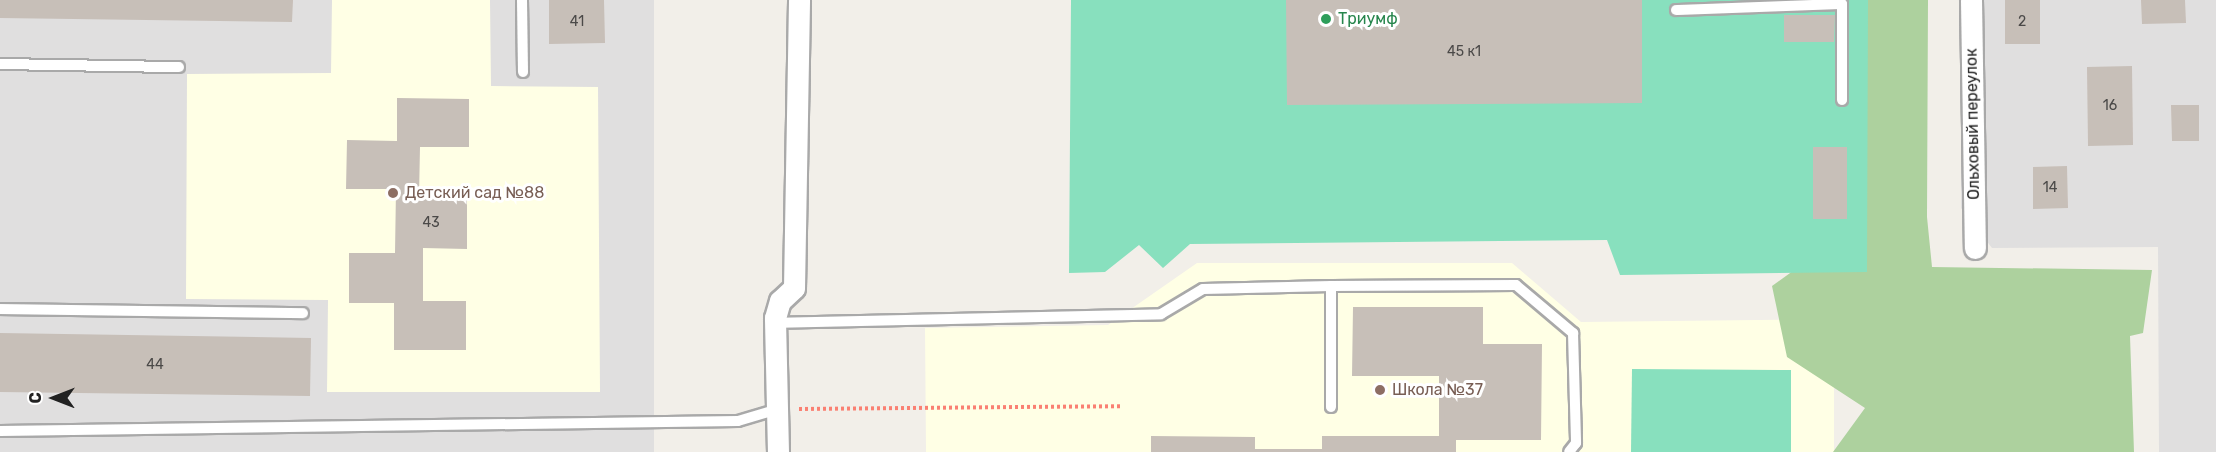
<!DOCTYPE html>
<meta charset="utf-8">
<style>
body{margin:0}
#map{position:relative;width:2216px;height:452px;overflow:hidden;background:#f2efe9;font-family:Rubik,sans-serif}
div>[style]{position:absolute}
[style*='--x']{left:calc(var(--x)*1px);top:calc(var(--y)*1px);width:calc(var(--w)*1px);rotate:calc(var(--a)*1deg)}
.residential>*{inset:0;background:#e0dfdf}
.education>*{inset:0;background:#ffffe5}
.forest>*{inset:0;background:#add19e}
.pitch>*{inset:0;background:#88e0be}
.building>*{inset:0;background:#c7bfb8}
.path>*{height:4px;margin-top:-2px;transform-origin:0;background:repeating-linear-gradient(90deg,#fa8072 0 3px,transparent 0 6px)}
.roads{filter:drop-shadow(2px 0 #a9a9a9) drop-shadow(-2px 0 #a9a9a9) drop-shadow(0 2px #a9a9a9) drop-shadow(0 -2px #a9a9a9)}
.service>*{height:10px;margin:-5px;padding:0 5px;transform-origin:5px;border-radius:5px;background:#fff}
.minor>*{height:21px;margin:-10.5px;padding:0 10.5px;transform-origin:10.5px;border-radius:10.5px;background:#fff}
.dots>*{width:16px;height:16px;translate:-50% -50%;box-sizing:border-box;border:3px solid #fff;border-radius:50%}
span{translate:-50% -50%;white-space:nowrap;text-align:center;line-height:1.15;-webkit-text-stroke:6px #fff;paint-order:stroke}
.number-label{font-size:14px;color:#4b4948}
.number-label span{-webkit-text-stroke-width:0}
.leisure-label{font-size:16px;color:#27864d}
.left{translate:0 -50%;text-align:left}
.street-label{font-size:16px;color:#222}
.education-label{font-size:16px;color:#785e54}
.north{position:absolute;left:24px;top:368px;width:60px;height:60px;-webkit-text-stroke:4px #fff;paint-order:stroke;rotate:270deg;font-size:16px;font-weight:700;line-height:24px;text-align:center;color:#222}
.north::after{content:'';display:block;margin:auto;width:21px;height:27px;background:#222;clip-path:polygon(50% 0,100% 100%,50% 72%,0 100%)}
</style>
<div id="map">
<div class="residential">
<i style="clip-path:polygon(0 0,654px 0,654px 452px,0 452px)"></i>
<i style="clip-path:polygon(1961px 0,2216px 0,2216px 452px,2159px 452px,2158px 247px,1992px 248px,1961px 208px)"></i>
</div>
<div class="education">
<i style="clip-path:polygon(332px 0,490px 0,491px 86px,598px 87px,600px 392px,327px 392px,328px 300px,186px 299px,187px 74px,331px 73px)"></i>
<i style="clip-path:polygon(1197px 263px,1512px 263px,1581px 322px,1834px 319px,1834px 452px,926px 452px,925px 328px,1108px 325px)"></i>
</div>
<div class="forest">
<i style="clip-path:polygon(1854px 0,1928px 0,1927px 217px,1932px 267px,2152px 270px,2143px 333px,2130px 336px,2134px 452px,1833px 452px,1865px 408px,1787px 357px,1772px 286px,1847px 232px)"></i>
</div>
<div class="pitch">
<i style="clip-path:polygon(1071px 0,1868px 0,1867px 272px,1620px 275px,1607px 240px,1190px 244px,1163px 268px,1139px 245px,1105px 272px,1069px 273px)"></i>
<i style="clip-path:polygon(1632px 369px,1791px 370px,1791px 452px,1631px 452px)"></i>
</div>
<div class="building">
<i style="clip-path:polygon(0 0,293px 0,292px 22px,0 18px)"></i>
<i style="clip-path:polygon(549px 0,604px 0,605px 43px,549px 44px)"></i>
<i style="clip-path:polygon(1286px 0,1642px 0,1642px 103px,1287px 105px)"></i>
<i style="clip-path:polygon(2005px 0,2040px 0,2040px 44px,2005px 44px)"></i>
<i style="clip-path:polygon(2141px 0,2185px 0,2186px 23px,2142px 24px)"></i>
<i style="clip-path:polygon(1784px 15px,1835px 15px,1834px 42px,1784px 42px)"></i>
<i style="clip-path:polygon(2132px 66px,2133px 145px,2088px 146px,2087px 67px)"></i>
<i style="clip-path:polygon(397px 98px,469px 99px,469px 147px,420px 147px,419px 197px,467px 197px,467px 249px,423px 248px,423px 301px,466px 301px,466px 350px,394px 350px,394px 303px,349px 303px,349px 253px,395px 253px,396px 189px,346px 189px,347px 140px,397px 141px)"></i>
<i style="clip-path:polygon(2171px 105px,2199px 105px,2199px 141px,2172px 141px)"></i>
<i style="clip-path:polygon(1813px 147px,1847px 147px,1847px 219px,1813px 219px)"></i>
<i style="clip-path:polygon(2067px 166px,2068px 208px,2033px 209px,2033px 167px)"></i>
<i style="clip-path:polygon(1353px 307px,1483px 307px,1483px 344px,1542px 344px,1541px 440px,1456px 440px,1456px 452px,1151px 452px,1151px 436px,1255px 437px,1255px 449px,1322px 449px,1322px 436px,1439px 436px,1439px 376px,1352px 376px)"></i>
<i style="clip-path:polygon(0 333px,311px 338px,310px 396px,0 392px)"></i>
</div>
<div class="path">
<i style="--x:799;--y:409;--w:322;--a:-0.5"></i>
</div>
<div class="roads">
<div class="service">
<i style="--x:522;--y:0;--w:72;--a:89.2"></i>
<i style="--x:1676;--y:10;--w:166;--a:-2.1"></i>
<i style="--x:1842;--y:4;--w:96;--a:90"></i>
<i style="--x:0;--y:64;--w:179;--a:1"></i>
<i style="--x:0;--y:309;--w:303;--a:0.8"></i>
<i style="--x:775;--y:323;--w:386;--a:-1.3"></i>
<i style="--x:1161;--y:314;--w:49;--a:-30.8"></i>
<i style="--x:1203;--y:289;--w:128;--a:-1.3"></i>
<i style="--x:1331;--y:407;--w:121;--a:-90"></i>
<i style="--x:1331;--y:286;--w:185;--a:-0.3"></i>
<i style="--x:1516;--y:285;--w:75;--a:40.1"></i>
<i style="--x:1573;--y:333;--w:110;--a:88.4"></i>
<i style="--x:1576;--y:443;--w:11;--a:128"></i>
<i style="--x:0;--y:431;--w:738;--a:-0.78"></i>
<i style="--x:738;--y:421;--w:42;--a:-16.7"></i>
</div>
<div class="minor">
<i style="--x:1971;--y:0;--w:248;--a:89.1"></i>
<i style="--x:778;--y:452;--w:134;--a:-91.3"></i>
<i style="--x:775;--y:318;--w:18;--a:-74"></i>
<i style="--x:780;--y:301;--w:19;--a:-43"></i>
<i style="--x:794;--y:288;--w:288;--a:-89"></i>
</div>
</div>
<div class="dots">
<i style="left:1326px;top:19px;background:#2e9e5b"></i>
<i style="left:393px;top:193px;background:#8d6e63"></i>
<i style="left:1380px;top:390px;background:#8d6e63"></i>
</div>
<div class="number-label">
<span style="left:577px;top:22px">41</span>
<span style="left:2022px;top:22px">2</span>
<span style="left:1464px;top:52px">45 к1</span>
<span style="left:2110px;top:106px">16</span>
<span style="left:2050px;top:188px">14</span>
<span style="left:431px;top:223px">43</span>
<span style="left:155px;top:365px">44</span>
</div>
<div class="leisure-label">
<span class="left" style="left:1338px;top:19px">Триумф</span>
</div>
<div class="street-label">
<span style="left:1973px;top:124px;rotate:-91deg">Ольховый переулок</span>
</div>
<div class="education-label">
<span class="left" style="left:405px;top:193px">Детский сад №88</span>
<span class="left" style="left:1392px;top:390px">Школа №37</span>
</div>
<div class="north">С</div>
</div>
